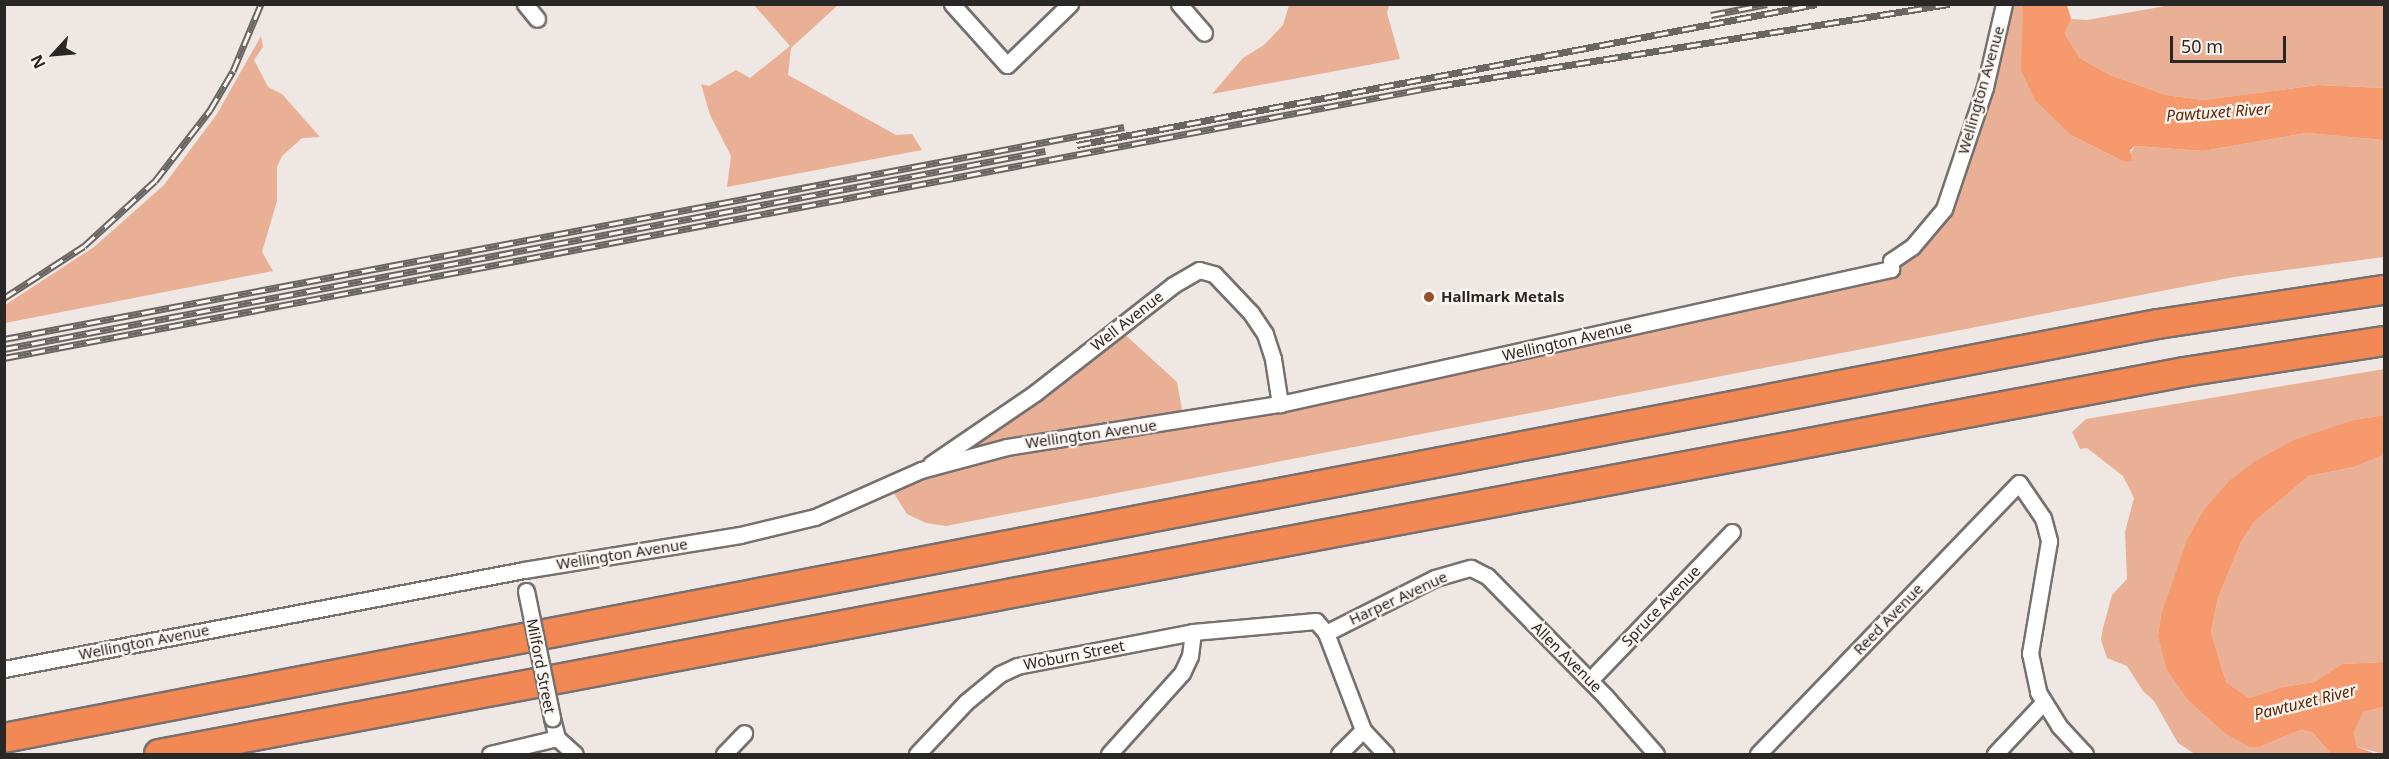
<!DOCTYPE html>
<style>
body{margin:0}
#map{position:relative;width:2389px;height:759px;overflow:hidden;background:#eee7e4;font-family:"Noto Sans",sans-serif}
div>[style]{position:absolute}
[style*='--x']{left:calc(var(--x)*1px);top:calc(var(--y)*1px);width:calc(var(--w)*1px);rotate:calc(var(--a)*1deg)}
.green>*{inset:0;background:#e9b096}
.water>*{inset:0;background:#f69a6e}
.roads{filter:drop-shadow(2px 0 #76706e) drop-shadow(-2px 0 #76706e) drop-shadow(0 2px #76706e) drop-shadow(0 -2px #76706e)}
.minor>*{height:15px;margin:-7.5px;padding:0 7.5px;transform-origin:7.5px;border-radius:7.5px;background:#fff}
.motorway>*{height:28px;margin:-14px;padding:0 14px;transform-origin:14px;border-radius:14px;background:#f28853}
.rail>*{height:7px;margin-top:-3.5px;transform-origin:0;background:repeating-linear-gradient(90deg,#fcf5f1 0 14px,#696563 0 28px);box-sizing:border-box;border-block:2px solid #696563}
.bridges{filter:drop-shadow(2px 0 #76706e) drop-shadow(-2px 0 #76706e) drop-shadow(0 2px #76706e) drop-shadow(0 -2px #76706e)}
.minor-bridge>*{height:15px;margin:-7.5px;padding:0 7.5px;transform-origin:7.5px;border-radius:7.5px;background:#fff}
.dots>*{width:16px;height:16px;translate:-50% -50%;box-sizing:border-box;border:3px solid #fcf5f1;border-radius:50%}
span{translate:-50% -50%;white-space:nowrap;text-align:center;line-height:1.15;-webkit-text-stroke:4.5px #fcf5f1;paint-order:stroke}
.street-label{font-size:15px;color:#2a2827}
.poi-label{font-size:15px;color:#2a2827;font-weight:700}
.left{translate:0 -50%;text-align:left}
.water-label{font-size:16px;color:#602705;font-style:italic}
.frame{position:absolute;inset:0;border:6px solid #2a2827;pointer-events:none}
.north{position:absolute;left:24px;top:24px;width:60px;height:60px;-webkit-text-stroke:4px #fcf5f1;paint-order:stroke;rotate:244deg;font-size:16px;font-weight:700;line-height:24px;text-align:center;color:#2a2827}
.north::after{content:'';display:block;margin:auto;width:21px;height:27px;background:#2a2827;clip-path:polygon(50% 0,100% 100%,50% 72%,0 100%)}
.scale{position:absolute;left:2170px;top:36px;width:116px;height:27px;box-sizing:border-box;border:3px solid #2a2827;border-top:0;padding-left:8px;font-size:18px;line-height:21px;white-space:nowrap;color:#2a2827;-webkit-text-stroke:4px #fcf5f1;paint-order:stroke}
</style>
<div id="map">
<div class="green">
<i style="clip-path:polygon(754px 5px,838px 5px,791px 48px,788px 75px,896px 135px,912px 134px,922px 150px,727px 187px,731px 156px,710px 115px,701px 84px,709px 86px,736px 70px,750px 78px,790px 46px)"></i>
<i style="clip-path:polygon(1289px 5px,1389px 5px,1387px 13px,1400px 59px,1212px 94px,1243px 58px,1264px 45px,1283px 25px)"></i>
<i style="clip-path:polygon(2002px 5px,2023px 5px,2071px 135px,2125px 162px,2135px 146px,2203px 151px,2306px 133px,2384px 140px,2384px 257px,2234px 277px,946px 526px,926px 523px,907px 514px,890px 487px,1121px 331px,1177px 382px,1184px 420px,1889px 263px,1943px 205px)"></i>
<i style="clip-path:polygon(2171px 5px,2384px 5px,2384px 88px,2318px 85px,2203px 100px,2166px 95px,2110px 75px,2080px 58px,2065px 34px,2071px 19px,2087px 20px)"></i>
<i style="clip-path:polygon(261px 36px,263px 47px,254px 60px,268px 87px,282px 94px,320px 137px,302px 138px,282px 156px,277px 167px,277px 201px,262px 252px,273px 271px,5px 323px,5px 305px,94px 247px,164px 185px,217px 114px)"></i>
<i style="clip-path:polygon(2384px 369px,2384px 415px,2354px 420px,2169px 599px,2161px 615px,2158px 636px,2260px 747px,2300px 730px,2312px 732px,2331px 754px,2195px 754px,2178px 743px,2154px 701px,2143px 691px,2127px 666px,2107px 658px,2101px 640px,2103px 628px,2112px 595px,2127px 579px,2125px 532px,2134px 498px,2123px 476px,2087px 448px,2080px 449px,2072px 432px,2086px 419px)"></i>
<i style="clip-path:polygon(2384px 455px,2384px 662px,2342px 664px,2314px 682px,2282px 687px,2249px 698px,2226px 682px,2211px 632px,2218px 598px,2241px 542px,2254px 522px,2309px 476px,2354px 467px)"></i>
<i style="clip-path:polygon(2384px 707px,2384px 754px,2357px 747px,2354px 732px,2362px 712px)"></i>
</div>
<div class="water">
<i style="clip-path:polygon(2023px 5px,2067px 5px,2071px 19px,2065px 34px,2080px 58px,2110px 75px,2166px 95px,2203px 100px,2318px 85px,2384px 88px,2384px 140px,2306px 133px,2203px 151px,2135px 146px,2130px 150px,2132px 161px,2125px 162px,2071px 135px,2035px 100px,2021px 70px)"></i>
<i style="clip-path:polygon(2384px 415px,2384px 455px,2354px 467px,2309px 476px,2254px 522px,2241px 542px,2218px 598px,2211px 632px,2226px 682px,2249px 698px,2282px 687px,2314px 682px,2342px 664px,2384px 662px,2384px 707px,2363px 712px,2354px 732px,2357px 747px,2376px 754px,2331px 754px,2312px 732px,2300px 730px,2260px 747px,2250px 747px,2226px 734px,2188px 700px,2167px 670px,2158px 636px,2161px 615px,2187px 540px,2204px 510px,2229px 481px,2257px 460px,2294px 440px,2354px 420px)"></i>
</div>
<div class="roads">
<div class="minor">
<i style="--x:525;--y:4;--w:19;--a:51"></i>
<i style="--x:952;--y:4;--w:82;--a:48"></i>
<i style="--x:1007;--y:65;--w:88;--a:-44.1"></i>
<i style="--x:1179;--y:4;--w:38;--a:49"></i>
<i style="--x:931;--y:464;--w:126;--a:-34.3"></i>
<i style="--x:1035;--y:393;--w:175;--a:-38"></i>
<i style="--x:1173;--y:285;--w:30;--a:-30"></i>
<i style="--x:1199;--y:270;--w:16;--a:15"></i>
<i style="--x:1214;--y:274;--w:54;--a:46.5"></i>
<i style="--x:1251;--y:313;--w:25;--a:56"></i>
<i style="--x:1265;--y:334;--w:26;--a:72"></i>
<i style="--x:1273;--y:359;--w:46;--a:81.2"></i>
<i style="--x:1326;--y:633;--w:122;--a:-26.8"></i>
<i style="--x:1435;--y:578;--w:37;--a:-16"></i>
<i style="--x:1471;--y:568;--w:18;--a:27"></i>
<i style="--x:1487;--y:576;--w:168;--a:45.5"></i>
<i style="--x:1605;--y:696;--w:77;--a:48.7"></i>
<i style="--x:4;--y:669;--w:529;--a:-10.78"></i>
<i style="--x:524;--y:570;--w:219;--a:-9.2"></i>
<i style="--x:740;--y:535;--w:77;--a:-13.5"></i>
<i style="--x:815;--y:517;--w:116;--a:-23.9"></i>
<i style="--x:921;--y:470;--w:89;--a:-15"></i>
<i style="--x:1007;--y:447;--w:276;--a:-9"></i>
<i style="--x:1280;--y:404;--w:626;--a:-12.46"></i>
<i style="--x:1891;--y:269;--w:8;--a:-90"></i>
<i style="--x:1891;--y:261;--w:25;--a:-34"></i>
<i style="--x:1912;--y:247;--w:50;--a:-49.9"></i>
<i style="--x:1944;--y:209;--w:129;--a:-71.4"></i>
<i style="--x:1985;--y:87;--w:85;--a:-77.1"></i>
<i style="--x:1590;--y:680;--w:205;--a:-46.2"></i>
<i style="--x:552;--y:718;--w:21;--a:76"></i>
<i style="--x:557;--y:738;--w:24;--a:42"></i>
<i style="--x:490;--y:754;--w:69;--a:-13.4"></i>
<i style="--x:724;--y:754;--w:29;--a:-46"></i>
<i style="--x:917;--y:754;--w:71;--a:-46.7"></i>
<i style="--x:966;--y:702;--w:44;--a:-39.5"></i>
<i style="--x:1000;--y:674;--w:19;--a:-25"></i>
<i style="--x:1017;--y:666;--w:179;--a:-10.9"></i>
<i style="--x:1193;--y:632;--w:123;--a:-5.1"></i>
<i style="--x:1316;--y:621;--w:16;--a:50"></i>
<i style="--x:1326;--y:633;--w:104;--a:69.1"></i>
<i style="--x:1363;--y:730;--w:33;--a:47"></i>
<i style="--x:1109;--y:754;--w:109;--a:-48"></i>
<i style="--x:1182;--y:673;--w:19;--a:-65"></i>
<i style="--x:1190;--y:656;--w:24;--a:-83"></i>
<i style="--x:1339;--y:754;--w:34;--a:-45"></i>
<i style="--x:1758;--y:754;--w:376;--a:-46.1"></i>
<i style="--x:2019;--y:483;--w:42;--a:55.6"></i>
<i style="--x:2043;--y:518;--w:24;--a:75"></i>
<i style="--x:2049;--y:541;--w:114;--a:99.6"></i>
<i style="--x:2030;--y:653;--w:40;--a:78"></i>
<i style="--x:2038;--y:692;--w:40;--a:58"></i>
<i style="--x:2059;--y:726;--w:38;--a:47"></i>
<i style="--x:1995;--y:754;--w:69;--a:-46.8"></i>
</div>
<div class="motorway">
<i style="--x:4;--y:738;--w:2193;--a:-10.88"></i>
<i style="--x:2158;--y:324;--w:229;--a:-8.6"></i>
<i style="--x:159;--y:754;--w:2061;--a:-10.68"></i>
<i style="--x:2184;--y:372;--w:202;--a:-8.8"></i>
</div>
</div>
<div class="rail">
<i style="--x:1711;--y:15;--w:57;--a:-11.1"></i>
<i style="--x:1077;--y:145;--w:753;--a:-10.79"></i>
<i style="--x:4;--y:298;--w:95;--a:-33"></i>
<i style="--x:84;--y:246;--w:96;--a:-42.5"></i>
<i style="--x:155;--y:181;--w:90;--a:-52.2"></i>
<i style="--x:210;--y:110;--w:45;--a:-59.5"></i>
<i style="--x:233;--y:71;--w:73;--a:-67.3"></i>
<i style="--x:4;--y:339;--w:1140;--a:-10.72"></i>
<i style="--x:4;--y:349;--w:1060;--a:-10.77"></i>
<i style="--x:4;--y:358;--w:1460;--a:-10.74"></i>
<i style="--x:1438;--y:86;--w:518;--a:-9.12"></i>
</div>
<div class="bridges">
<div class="minor-bridge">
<i style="--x:526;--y:591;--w:130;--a:78.4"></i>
</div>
</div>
<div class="dots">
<i style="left:1429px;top:297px;background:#964e2a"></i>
</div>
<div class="street-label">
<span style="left:1981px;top:90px;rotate:-74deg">Wellington Avenue</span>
<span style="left:1127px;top:321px;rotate:-38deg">Well Avenue</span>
<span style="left:1567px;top:341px;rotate:-13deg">Wellington Avenue</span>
<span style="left:1091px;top:434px;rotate:-8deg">Wellington Avenue</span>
<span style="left:622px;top:554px;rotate:-9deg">Wellington Avenue</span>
<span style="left:1398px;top:598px;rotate:-25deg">Harper Avenue</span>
<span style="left:1661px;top:606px;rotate:-46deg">Spruce Avenue</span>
<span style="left:1888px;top:619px;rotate:-46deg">Reed Avenue</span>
<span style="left:144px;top:642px;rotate:-11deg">Wellington Avenue</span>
<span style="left:1074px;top:655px;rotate:-11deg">Woburn Street</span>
<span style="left:1567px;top:657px;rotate:45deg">Allen Avenue</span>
<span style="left:541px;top:666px;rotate:79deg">Milford Street</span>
</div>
<div class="poi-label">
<span class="left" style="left:1441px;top:297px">Hallmark Metals</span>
</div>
<div class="water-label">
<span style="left:2218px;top:112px;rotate:-4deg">Pawtuxet River</span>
<span style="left:2305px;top:702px;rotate:-14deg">Pawtuxet River</span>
</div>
<div class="frame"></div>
<div class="north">N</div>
<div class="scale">50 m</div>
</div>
